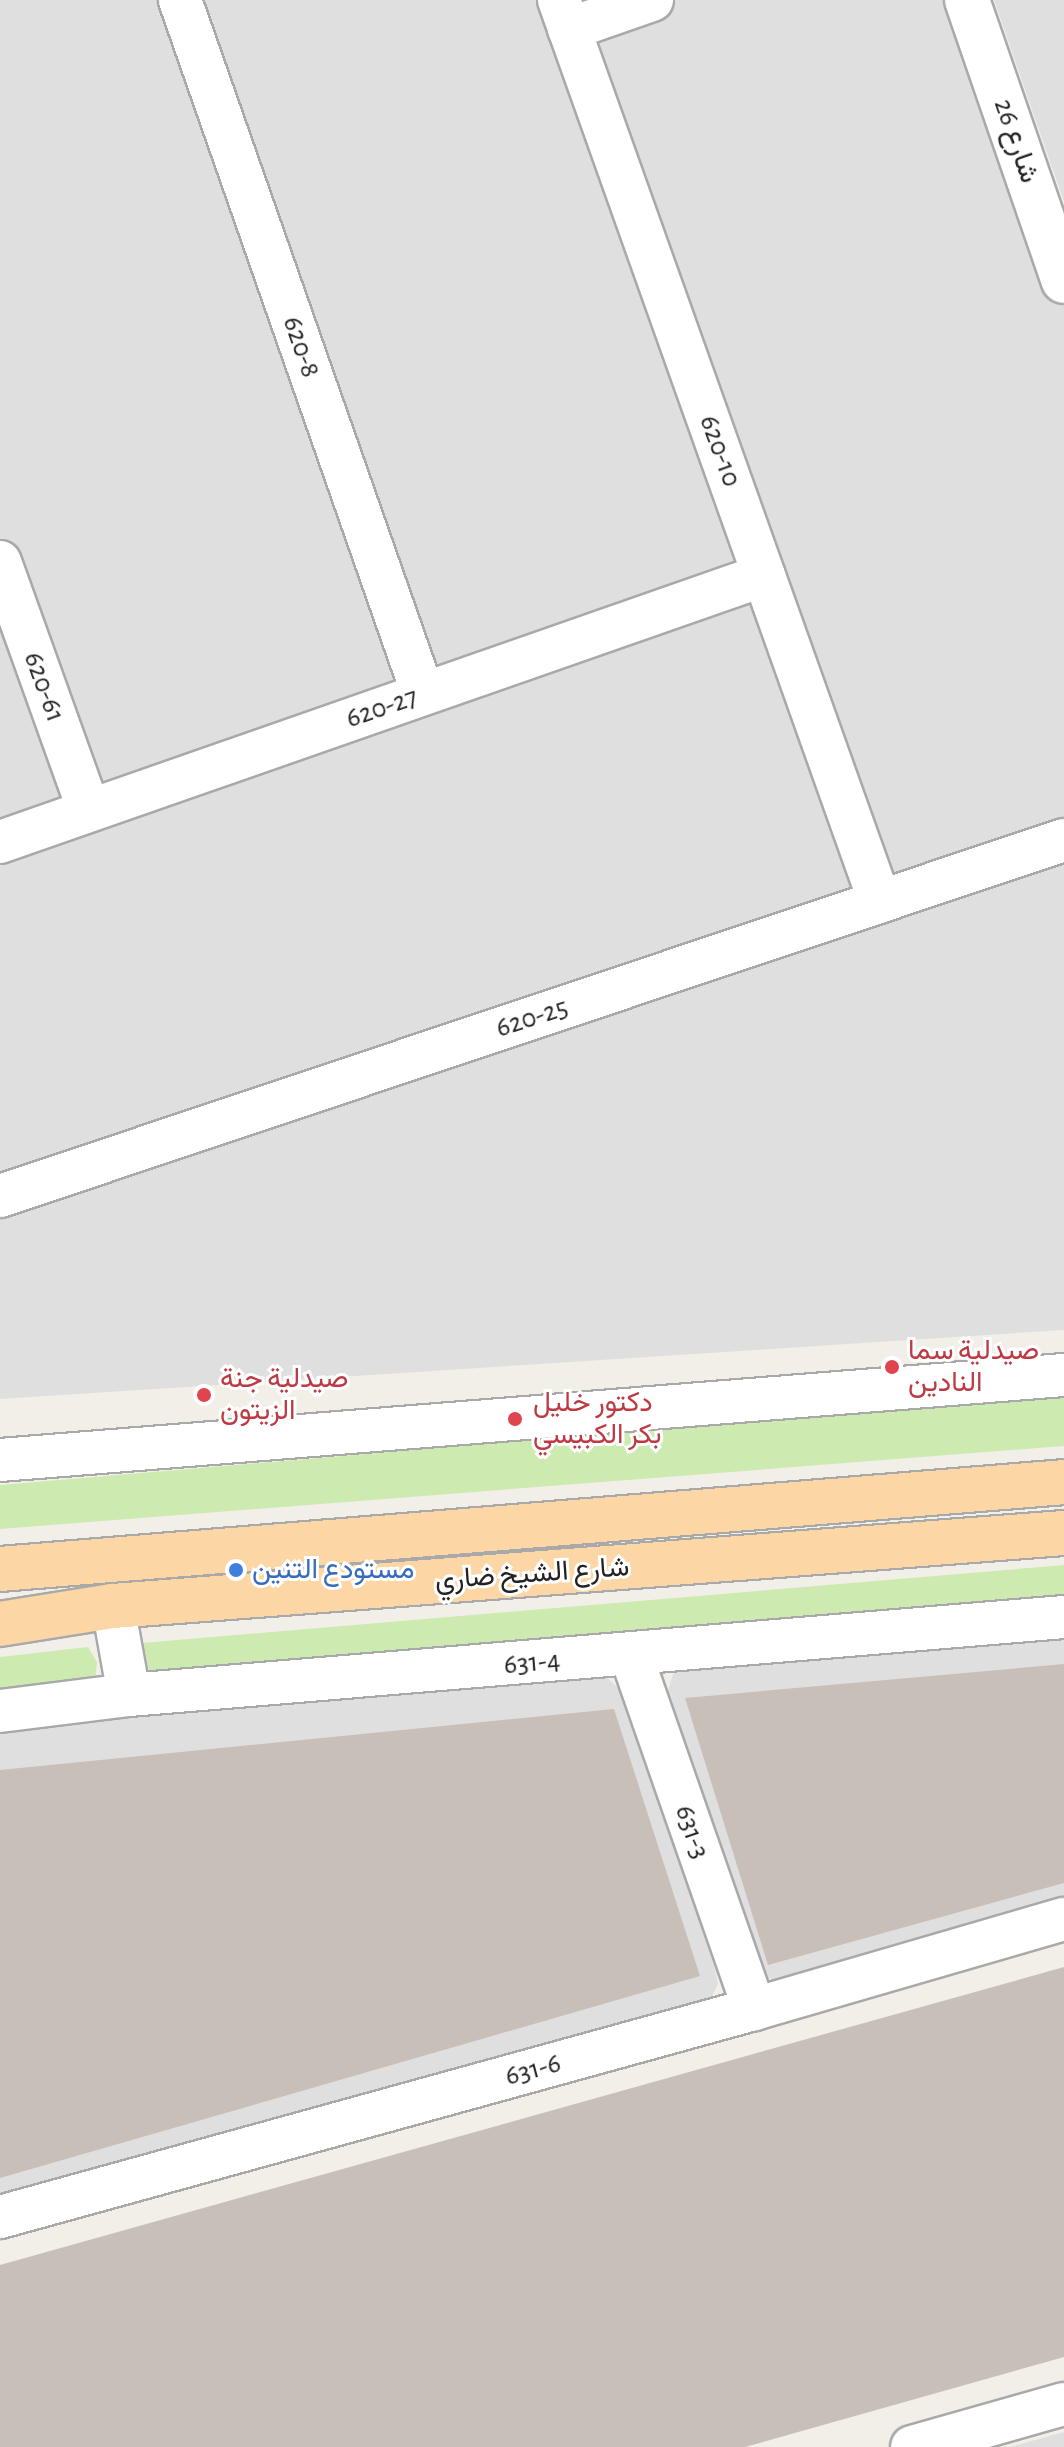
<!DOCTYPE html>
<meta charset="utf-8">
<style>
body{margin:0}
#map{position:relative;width:1064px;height:2447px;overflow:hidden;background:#f2efe9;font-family:"Alegreya Sans",Vazirmatn,sans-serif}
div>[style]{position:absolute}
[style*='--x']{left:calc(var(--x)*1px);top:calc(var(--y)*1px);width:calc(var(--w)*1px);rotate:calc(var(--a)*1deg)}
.residential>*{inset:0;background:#e0dfdf}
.grass>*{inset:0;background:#cdebb0}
.building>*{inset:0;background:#c7bfb8}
.roads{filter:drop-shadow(2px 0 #a9a9a9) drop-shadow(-2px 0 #a9a9a9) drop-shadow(0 2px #a9a9a9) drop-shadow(0 -2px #a9a9a9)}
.minor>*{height:42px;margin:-21px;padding:0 21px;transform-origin:21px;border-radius:21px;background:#fff}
.tertiary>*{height:44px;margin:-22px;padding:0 22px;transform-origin:22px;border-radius:22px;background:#fff}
.primary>*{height:44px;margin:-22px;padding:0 22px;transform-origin:22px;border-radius:22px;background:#fcd6a4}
.dots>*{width:22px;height:22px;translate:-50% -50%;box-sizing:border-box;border:4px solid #fff;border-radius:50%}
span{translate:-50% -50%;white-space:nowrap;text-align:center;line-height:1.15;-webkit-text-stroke:6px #fff;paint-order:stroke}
.street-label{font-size:28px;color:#222}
.health-label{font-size:28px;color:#be3a42}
.left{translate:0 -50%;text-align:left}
.shop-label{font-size:28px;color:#366cbe}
</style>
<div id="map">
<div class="residential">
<i style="clip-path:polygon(0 0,967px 0,1064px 281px,1064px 1330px,0 1399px)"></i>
<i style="clip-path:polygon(994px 0,1064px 0,1064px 202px)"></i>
<i style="clip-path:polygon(1064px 1631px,1064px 1899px,773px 1980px,758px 1972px,668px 1691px,673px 1674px,694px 1662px)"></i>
<i style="clip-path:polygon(600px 1671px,628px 1697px,715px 1970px,718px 1984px,711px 1998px,0 2198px,0 1726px)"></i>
<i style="clip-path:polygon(1064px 2432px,1064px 2447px,1010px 2447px)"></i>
</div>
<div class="grass">
<i style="clip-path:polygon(1064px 1395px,1064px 1446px,0 1529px,0 1485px)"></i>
<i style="clip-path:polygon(1064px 1565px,1064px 1594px,151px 1674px,142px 1654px,142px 1643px)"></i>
<i style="clip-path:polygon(88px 1647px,97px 1662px,95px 1681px,0 1694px,0 1657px)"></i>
</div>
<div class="building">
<i style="clip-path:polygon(1064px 1664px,1064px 1883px,768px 1965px,685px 1698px)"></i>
<i style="clip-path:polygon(614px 1709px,700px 1976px,0 2178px,0 1770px)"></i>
<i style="clip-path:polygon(1064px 1967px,1064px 2357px,745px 2447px,0 2447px,0 2265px)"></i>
</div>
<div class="roads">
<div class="minor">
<i style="--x:180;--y:0;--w:735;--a:70.7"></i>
<i style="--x:559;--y:0;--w:957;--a:70.41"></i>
<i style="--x:569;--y:29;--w:88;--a:-19.3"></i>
<i style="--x:0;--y:562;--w:264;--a:70.3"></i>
<i style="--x:0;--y:842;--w:809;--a:-19.26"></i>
<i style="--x:0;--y:1196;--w:1122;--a:-18.5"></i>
<i style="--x:0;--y:1460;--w:1067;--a:-4.57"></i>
<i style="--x:113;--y:1606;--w:90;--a:79.8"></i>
<i style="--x:631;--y:1655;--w:375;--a:70.8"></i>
<i style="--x:0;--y:1711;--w:130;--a:-7.1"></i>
<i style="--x:129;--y:1695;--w:938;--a:-4.77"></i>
<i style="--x:0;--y:2217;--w:782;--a:-15.42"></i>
<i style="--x:754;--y:2009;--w:323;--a:-16.2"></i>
<i style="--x:912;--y:2447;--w:158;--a:-15.8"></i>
</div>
<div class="tertiary">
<i style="--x:967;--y:0;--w:297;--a:71"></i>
</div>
<div class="primary">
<i style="--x:0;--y:1569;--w:1068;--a:-4.67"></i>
<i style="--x:0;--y:1624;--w:114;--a:-9.1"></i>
<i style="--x:113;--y:1606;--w:954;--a:-4.39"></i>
</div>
</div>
<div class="dots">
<i style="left:892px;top:1367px;background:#e0444e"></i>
<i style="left:204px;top:1395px;background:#e0444e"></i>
<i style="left:515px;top:1419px;background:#e0444e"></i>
<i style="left:236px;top:1570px;background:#3f7fe0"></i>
</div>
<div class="street-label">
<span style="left:1016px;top:141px;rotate:71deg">شارع 26</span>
<span style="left:301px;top:347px;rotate:71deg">620-8</span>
<span style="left:720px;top:451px;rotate:70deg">620-10</span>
<span style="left:44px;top:687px;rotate:70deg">620-61</span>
<span style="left:382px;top:708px;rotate:-19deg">620-27</span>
<span style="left:532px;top:1018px;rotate:-18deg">620-25</span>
<span style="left:532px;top:1574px;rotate:-4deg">شارع الشيخ ضاري</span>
<span style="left:532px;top:1663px;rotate:-5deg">631-4</span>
<span style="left:692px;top:1832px;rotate:71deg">631-3</span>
<span style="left:533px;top:2070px;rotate:-15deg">631-6</span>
</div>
<div class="health-label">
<span class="left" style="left:908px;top:1367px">صيدلية سما<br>النادين</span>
<span class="left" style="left:220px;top:1395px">صيدلية جنة<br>الزيتون</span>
<span class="left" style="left:533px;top:1419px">دكتور خليل<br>بكر الكبيسي</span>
</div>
<div class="shop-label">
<span class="left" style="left:252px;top:1570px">مستودع التنين</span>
</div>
</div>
